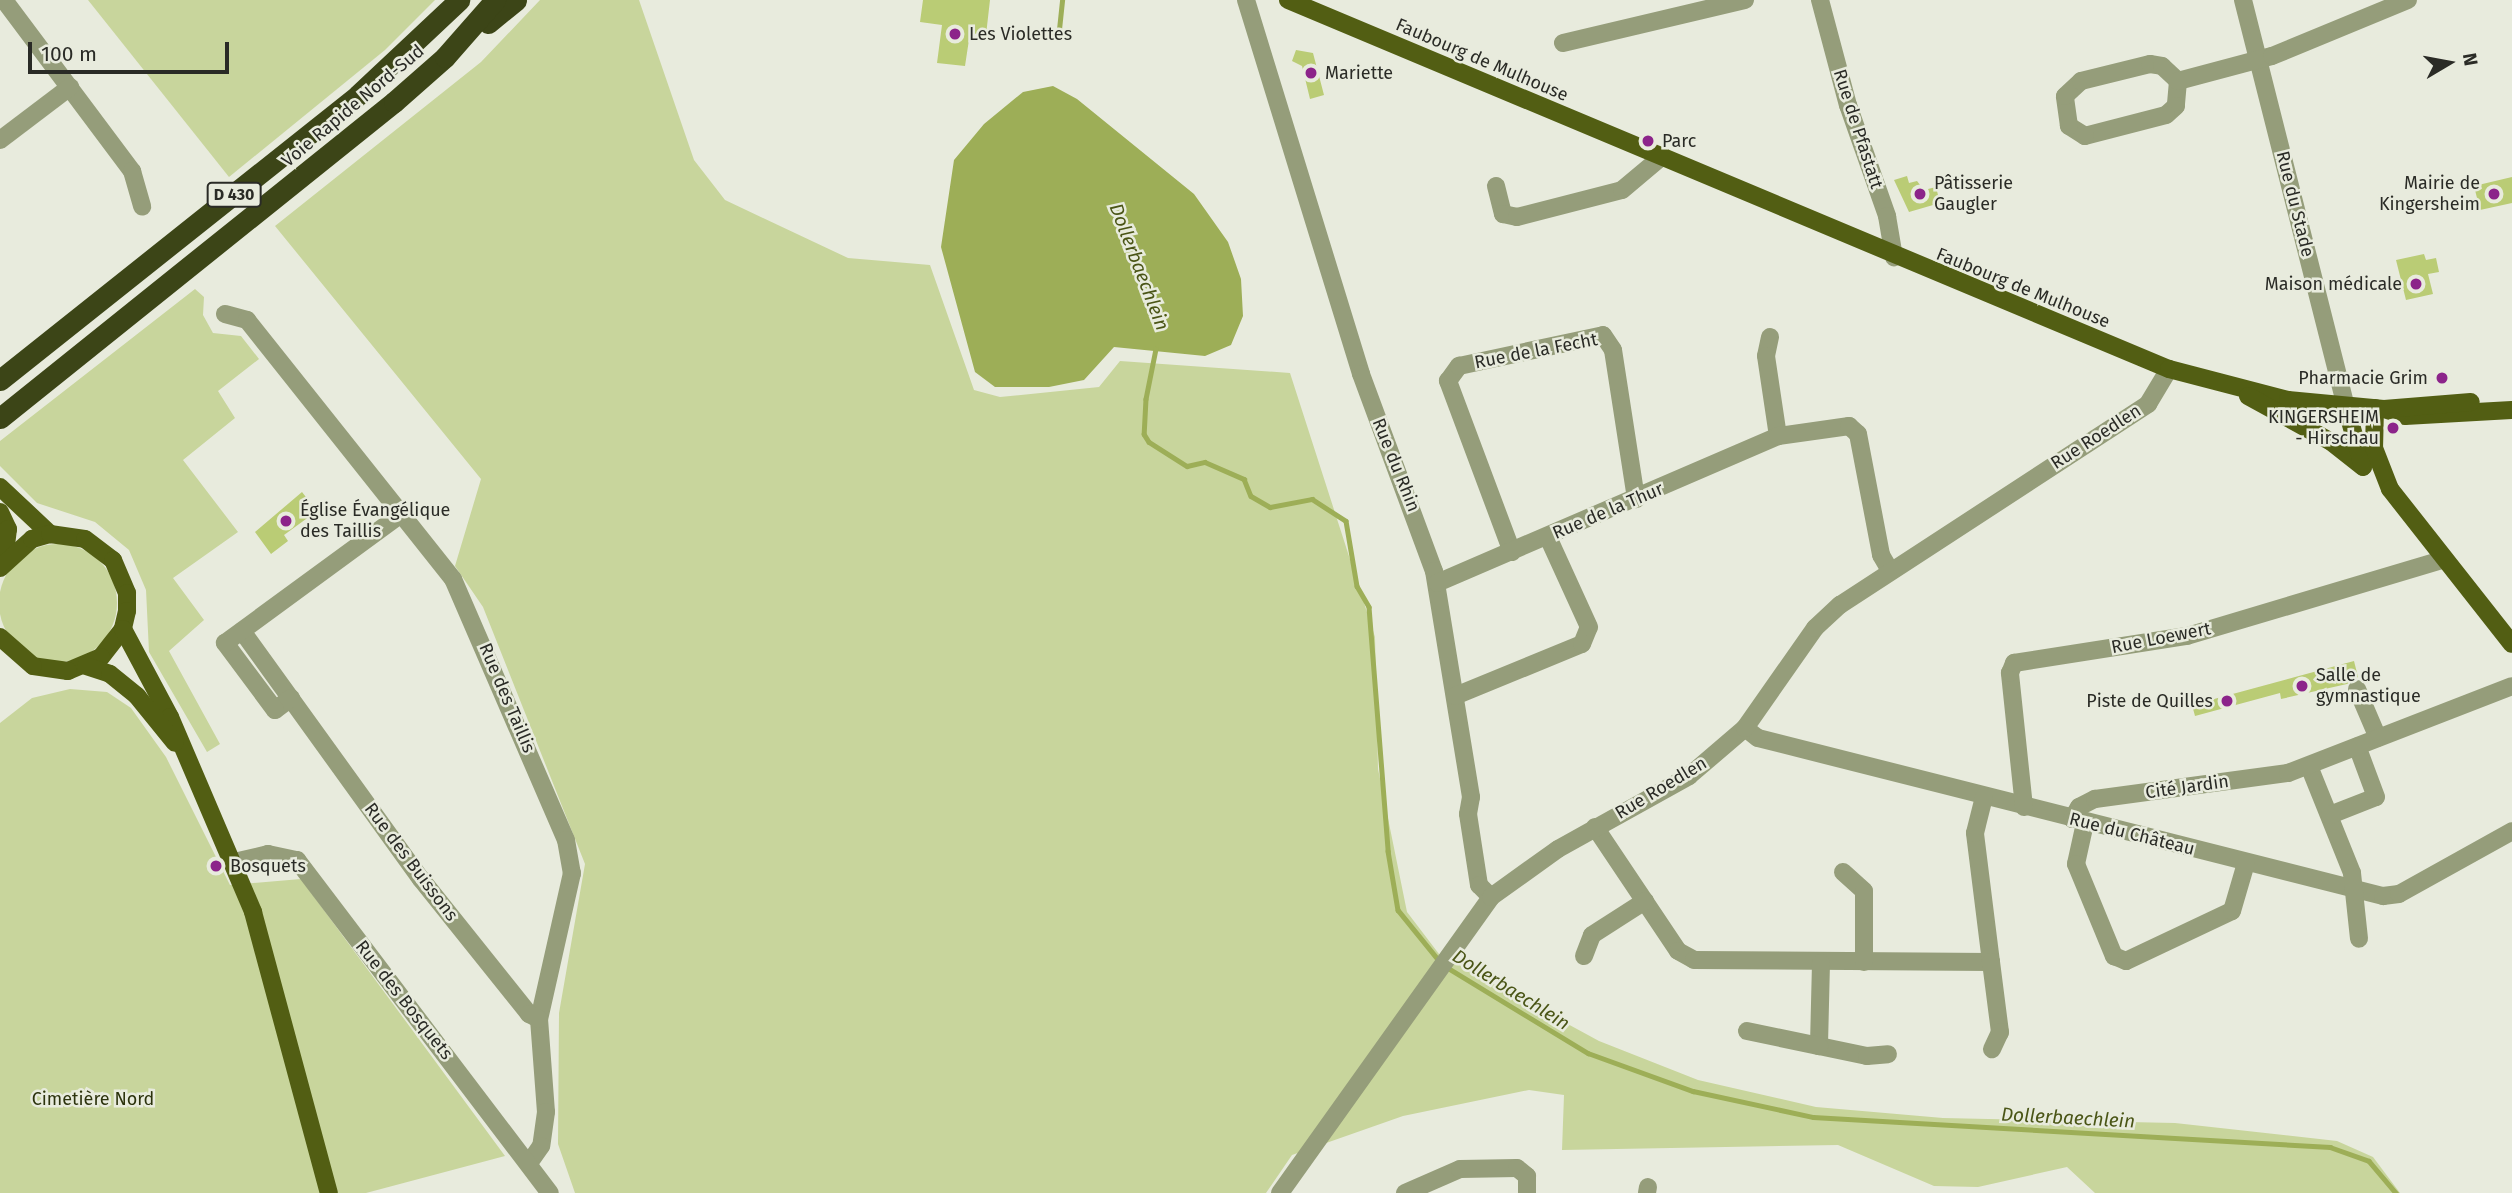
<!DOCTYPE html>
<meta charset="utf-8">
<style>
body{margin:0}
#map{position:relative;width:2512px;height:1193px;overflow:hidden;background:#e8ebdd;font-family:"Fira Sans",sans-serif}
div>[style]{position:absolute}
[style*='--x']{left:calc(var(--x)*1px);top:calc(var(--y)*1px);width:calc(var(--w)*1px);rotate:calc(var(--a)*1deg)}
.green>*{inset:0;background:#c8d59c}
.round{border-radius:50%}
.water>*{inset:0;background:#9dae57}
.stream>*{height:4.5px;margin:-2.25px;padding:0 2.25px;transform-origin:2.25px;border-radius:2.25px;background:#9dae57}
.building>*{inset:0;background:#bacc75}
.minor>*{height:18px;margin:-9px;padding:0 9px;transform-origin:9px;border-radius:9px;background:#959d7a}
.major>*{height:18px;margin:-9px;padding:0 9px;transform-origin:9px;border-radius:9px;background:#525e13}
.highway>*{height:21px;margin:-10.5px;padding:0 10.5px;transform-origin:10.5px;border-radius:10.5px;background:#3c4517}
.dots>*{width:19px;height:19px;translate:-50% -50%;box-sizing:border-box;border:4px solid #e8ebdd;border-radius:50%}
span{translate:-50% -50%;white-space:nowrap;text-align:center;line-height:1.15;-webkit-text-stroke:5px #e8ebdd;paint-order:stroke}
.shield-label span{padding:2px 5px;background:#e8ebdd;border:2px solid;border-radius:5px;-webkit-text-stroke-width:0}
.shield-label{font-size:16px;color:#2a2b26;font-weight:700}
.poi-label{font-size:18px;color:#2a2b26}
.left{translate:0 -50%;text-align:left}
.right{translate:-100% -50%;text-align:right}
.street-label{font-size:18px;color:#2a2b26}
.park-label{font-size:18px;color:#2c330d}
.water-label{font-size:19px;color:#4a5516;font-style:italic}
.north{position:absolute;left:2414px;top:28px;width:70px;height:70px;-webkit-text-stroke:5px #e8ebdd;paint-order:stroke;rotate:80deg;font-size:19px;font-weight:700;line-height:28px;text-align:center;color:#2a2b26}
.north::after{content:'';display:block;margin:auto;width:24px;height:32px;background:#2a2b26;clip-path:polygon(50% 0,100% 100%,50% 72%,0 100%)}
.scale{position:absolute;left:28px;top:42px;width:201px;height:32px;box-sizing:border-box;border:4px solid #2a2b26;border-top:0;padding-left:9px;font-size:21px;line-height:24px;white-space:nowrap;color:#2a2b26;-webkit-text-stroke:5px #e8ebdd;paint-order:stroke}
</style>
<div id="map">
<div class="green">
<i style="clip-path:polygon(88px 0,435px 0,385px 50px,229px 177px)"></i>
<i style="clip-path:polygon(540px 0,639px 0,694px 160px,725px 200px,848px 258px,930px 265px,974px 390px,1000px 397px,1099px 387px,1120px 361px,1290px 373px,1375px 637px,1378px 769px,1407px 912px,1439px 954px,1599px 1041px,1698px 1080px,1816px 1107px,1943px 1118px,2175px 1123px,2337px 1141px,2373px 1157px,2400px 1193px,2095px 1193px,2067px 1167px,1978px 1187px,1934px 1186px,1838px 1145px,1562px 1150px,1564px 1095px,1529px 1090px,1403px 1116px,1292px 1155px,1266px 1193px,575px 1193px,558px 1144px,559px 1013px,585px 864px,483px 607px,455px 566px,481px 479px,275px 226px,481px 62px)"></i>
<i style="clip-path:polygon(195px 289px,204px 297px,203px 315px,213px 333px,241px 336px,259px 359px,218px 391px,235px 418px,183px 460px,238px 532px,173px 578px,204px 620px,169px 651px,220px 744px,207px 752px,149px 652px,146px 590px,129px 550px,95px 522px,37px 503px,0 466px,0 441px)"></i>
<i class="round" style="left:-1px;top:544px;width:118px;height:118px"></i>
<i style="clip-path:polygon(70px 689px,107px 692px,131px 708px,166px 757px,230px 885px,301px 879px,505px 1156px,366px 1193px,0 1193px,0 723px,32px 698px)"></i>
</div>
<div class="water">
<i style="clip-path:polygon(1053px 86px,1077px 99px,1194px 194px,1228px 242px,1241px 279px,1243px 316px,1231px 345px,1205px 356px,1114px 347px,1084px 380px,1049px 387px,995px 387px,975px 372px,941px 247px,954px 160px,984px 124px,1023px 92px)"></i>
</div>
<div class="stream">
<i style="--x:1058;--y:39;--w:39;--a:-84"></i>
<i style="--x:1156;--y:349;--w:51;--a:101.3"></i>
<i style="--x:1146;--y:399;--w:35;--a:93"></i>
<i style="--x:1144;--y:434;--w:9;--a:58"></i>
<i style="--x:1149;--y:442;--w:45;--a:32.3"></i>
<i style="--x:1187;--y:466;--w:18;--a:-13"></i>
<i style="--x:1205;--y:462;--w:43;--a:23.6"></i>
<i style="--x:1244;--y:479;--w:18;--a:68"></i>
<i style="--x:1251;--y:496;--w:22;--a:30"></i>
<i style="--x:1270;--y:507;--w:43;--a:-10.8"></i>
<i style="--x:1312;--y:499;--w:40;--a:32.9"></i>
<i style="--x:1346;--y:521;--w:66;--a:80.4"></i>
<i style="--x:1357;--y:586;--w:24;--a:60"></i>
<i style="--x:1369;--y:607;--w:245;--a:85.5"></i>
<i style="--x:1388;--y:851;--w:60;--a:80.4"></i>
<i style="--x:1398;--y:910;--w:68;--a:50.9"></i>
<i style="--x:1448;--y:968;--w:164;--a:31.3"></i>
<i style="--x:1588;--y:1053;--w:112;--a:19.9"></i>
<i style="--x:1693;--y:1091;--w:123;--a:12.2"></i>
<i style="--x:1813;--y:1117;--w:518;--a:3.32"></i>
<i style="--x:2330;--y:1147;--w:41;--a:19.7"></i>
<i style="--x:2369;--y:1161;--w:42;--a:49.8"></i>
</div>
<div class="building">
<i style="clip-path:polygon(923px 0,990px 0,986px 35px,970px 33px,965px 66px,937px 63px,942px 25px,920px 22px)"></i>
<i style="clip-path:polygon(1296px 50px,1313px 53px,1324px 95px,1310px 99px,1302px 66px,1292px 61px)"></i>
<i style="clip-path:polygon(1907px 176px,1909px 183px,1917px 181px,1924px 190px,1936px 187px,1940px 203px,1909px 212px,1894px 180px)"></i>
<i style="clip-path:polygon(2512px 177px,2512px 203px,2480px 210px,2474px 186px)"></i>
<i style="clip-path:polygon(2424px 254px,2426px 260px,2436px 258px,2439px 272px,2428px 274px,2433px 294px,2406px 300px,2396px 260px)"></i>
<i style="clip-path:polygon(302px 492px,317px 511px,284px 535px,288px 541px,271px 554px,255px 532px)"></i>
<i style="clip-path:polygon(2354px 661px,2358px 677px,2347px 684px,2281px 699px,2280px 693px,2195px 716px,2192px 705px)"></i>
</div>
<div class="minor">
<i style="--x:4;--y:0;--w:214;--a:53.2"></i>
<i style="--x:132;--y:171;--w:37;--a:74"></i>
<i style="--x:1246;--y:0;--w:391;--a:72.9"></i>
<i style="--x:1361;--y:374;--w:210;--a:69.7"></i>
<i style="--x:1434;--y:571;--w:229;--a:80.7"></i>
<i style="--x:1471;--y:797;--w:17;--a:100"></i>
<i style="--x:1468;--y:814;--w:72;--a:81.2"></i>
<i style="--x:1479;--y:885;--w:17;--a:45"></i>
<i style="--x:1820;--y:0;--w:109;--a:75.1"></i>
<i style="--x:1848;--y:105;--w:118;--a:70.6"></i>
<i style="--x:1887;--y:216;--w:42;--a:80.3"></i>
<i style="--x:2243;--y:0;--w:420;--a:75.8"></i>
<i style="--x:1563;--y:43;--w:187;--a:-13.3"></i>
<i style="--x:2178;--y:81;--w:25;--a:95"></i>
<i style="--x:2176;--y:106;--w:13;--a:138"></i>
<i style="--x:2166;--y:115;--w:84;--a:165.5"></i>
<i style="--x:2085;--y:136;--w:19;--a:-148"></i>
<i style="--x:2069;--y:126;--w:30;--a:-98"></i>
<i style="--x:2065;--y:96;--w:22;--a:-43"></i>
<i style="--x:2081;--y:81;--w:71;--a:-13.8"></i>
<i style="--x:2150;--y:64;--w:12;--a:9"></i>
<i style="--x:2162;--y:66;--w:22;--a:43"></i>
<i style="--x:2178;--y:81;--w:97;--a:-14.9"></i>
<i style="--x:2272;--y:56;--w:147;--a:-22.4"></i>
<i style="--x:0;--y:140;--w:88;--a:-37.1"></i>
<i style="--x:1496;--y:186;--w:29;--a:76"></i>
<i style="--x:1503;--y:214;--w:14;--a:12"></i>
<i style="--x:1517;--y:217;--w:108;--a:-14.4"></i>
<i style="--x:1622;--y:190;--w:50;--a:-40.1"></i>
<i style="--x:225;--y:314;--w:23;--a:15"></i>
<i style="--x:247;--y:320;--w:331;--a:51.5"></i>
<i style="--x:453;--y:579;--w:284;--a:66.6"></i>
<i style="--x:566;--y:840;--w:34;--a:80"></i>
<i style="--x:572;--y:873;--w:150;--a:102.7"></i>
<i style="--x:539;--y:1019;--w:93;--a:85.7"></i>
<i style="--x:546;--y:1112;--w:34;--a:98"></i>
<i style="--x:541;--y:1146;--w:19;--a:125"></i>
<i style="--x:1770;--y:337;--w:19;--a:102"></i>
<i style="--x:1766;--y:356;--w:81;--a:81.5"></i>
<i style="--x:1512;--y:552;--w:183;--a:-110.5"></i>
<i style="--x:1448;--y:381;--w:19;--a:-54"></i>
<i style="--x:1459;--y:366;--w:147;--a:-12.1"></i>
<i style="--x:1603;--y:335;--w:18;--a:56"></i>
<i style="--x:1613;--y:350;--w:151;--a:81.2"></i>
<i style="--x:1437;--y:583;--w:371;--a:-23.3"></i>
<i style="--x:1778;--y:436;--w:72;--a:-8"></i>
<i style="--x:1849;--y:426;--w:12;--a:42"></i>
<i style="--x:1858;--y:434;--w:123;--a:79.2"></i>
<i style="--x:1881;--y:555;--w:16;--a:60"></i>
<i style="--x:242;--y:631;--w:306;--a:54.2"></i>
<i style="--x:421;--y:879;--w:173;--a:51.3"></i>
<i style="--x:529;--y:1014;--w:11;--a:27"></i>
<i style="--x:2357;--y:689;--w:53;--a:66.8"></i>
<i style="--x:1455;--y:696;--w:137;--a:-22.3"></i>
<i style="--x:1582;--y:644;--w:18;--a:-68"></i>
<i style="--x:1589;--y:627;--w:99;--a:-114.5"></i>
<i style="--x:291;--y:698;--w:20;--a:143"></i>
<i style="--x:275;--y:710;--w:84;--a:-126.7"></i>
<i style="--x:225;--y:643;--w:217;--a:-36.2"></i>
<i style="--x:1745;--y:728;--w:16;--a:38"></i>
<i style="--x:1758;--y:738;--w:645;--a:14.19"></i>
<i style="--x:2383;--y:896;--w:16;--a:-7"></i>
<i style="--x:2399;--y:894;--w:129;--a:-29.1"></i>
<i style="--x:2309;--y:766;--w:115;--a:68.1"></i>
<i style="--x:2352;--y:873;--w:66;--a:83.9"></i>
<i style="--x:2024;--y:807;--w:135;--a:-96"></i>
<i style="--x:2010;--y:673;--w:11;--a:-68"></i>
<i style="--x:2014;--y:663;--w:175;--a:-8.9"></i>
<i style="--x:2187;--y:636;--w:269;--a:-16.6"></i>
<i style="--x:2330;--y:815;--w:49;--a:-21.4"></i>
<i style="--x:2376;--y:797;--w:54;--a:-110.4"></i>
<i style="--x:2072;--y:819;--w:14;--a:-60"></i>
<i style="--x:2079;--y:807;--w:18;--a:-27"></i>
<i style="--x:2095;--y:799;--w:195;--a:-7.7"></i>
<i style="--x:2288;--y:773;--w:240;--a:-21.2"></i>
<i style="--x:2085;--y:823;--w:42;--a:102.4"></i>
<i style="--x:2076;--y:864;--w:100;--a:67.6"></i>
<i style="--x:2114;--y:956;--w:13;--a:23"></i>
<i style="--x:2126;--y:961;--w:117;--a:-25.3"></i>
<i style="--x:2232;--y:911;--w:50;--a:-73.7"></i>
<i style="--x:1595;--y:827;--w:149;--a:56.2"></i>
<i style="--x:1678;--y:951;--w:18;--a:29"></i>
<i style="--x:1694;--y:960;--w:297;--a:0.4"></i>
<i style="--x:1991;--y:962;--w:130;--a:-97.1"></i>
<i style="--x:1975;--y:833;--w:37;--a:-76"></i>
<i style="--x:234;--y:862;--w:35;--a:-13"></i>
<i style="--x:268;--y:854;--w:30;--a:12"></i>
<i style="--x:297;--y:860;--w:418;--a:52.8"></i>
<i style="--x:1843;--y:872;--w:28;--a:42"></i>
<i style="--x:1864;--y:891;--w:71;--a:90"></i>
<i style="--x:1584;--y:956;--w:22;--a:-69"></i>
<i style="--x:1592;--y:935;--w:63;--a:-32.7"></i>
<i style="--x:1991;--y:962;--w:71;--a:82.7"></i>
<i style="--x:2000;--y:1032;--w:19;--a:115"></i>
<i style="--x:1821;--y:963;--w:83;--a:91.4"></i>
<i style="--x:1819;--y:1046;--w:49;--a:11.8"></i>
<i style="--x:1867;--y:1056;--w:21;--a:-5"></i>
<i style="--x:1747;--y:1031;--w:74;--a:11.8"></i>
<i style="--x:1280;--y:1193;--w:364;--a:-54.5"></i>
<i style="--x:1491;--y:897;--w:82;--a:-35.6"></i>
<i style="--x:1558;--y:849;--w:150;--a:-29.1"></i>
<i style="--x:1689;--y:776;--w:74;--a:-40.6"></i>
<i style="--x:1745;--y:728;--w:122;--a:-55"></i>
<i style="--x:1815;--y:628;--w:34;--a:-43"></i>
<i style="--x:1840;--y:605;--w:368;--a:-33.1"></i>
<i style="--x:2148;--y:404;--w:41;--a:-59"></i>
<i style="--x:1405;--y:1193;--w:60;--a:-23.6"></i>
<i style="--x:1460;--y:1169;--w:57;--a:-1"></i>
<i style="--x:1517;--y:1168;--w:13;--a:39"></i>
<i style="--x:1527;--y:1176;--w:17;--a:90"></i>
<i style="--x:1647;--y:1193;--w:6;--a:-81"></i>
</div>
<div class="major">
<i style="--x:1288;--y:0;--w:955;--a:22.73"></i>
<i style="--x:2169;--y:369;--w:123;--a:14.6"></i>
<i style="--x:2288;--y:400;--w:96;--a:5.4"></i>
<i style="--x:2384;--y:409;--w:22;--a:18"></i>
<i style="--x:2405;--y:416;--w:107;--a:-3.2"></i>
<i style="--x:2248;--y:396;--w:94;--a:28.8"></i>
<i style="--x:2330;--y:441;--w:42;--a:38.2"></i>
<i style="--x:2346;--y:407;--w:62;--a:74.2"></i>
<i style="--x:2375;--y:408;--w:40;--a:91.4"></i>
<i style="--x:2374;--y:448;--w:44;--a:68.7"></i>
<i style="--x:2390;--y:489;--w:197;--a:51.8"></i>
<i style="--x:2384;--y:409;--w:87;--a:-4.6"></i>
<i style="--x:0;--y:487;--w:69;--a:43.2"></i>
<i style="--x:0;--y:512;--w:19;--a:65"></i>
<i style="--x:8;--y:529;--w:32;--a:97"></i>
<i style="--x:0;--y:568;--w:43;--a:-42.2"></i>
<i style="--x:32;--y:539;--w:19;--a:-16"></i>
<i style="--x:50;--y:534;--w:35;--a:8"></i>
<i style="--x:85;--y:539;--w:35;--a:37"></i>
<i style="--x:113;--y:560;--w:36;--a:67"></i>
<i style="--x:127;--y:593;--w:18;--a:90"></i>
<i style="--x:127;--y:611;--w:18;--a:103"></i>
<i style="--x:123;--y:629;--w:36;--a:128"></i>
<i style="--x:101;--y:657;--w:36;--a:157"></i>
<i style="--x:68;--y:671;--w:35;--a:-172"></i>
<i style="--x:33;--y:666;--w:44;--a:-138.7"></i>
<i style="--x:123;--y:629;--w:100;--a:61.9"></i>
<i style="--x:170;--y:717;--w:212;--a:66.9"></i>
<i style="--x:253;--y:912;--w:291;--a:74.9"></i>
<i style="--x:86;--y:666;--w:25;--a:18"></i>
<i style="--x:110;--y:674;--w:35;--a:39"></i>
<i style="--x:137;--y:696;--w:60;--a:51"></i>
</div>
<div class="highway">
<i style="--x:488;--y:23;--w:36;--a:-39"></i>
<i style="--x:0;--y:380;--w:458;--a:-38.5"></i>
<i style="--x:358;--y:95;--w:139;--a:-43.2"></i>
<i style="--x:0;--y:418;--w:505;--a:-38.73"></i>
<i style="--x:394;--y:102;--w:68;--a:-41.4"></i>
<i style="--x:445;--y:57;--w:76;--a:-48.7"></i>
</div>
<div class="dots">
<i style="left:955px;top:34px;background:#8c248a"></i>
<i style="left:1311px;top:73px;background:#8c248a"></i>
<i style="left:1648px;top:141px;background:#8c248a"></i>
<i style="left:1920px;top:194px;background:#8c248a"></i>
<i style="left:2494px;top:194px;background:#8c248a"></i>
<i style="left:2416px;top:284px;background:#8c248a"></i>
<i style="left:2442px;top:378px;background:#8c248a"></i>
<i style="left:2393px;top:428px;background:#8c248a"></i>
<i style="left:286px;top:521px;background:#8c248a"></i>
<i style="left:2302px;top:686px;background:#8c248a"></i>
<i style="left:2227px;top:701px;background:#8c248a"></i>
<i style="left:216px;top:866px;background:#8c248a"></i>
</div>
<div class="shield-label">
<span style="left:234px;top:195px">D 430</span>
</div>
<div class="poi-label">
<span class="left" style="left:969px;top:34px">Les Violettes</span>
<span class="left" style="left:1325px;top:73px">Mariette</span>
<span class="left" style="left:1662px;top:141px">Parc</span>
<span class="left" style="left:1934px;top:194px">Pâtisserie<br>Gaugler</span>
<span class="right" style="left:2480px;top:194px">Mairie de<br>Kingersheim</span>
<span class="right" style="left:2402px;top:284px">Maison médicale</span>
<span class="right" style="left:2428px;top:378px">Pharmacie Grim</span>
<span class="right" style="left:2379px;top:428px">KINGERSHEIM<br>- Hirschau</span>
<span class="left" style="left:300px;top:521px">Église Évangélique<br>des Taillis</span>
<span class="left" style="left:2316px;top:686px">Salle de<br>gymnastique</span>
<span class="right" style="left:2213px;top:701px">Piste de Quilles</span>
<span class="left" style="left:230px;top:866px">Bosquets</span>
</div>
<div class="street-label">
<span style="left:1482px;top:60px;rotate:23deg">Faubourg de Mulhouse</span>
<span style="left:353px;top:106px;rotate:-40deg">Voie Rapide Nord-Sud</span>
<span style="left:1858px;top:129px;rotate:72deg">Rue de Pfastatt</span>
<span style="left:2295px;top:204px;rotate:76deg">Rue du Stade</span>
<span style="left:2023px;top:288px;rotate:22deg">Faubourg de Mulhouse</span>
<span style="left:1536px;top:351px;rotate:-11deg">Rue de la Fecht</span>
<span style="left:2096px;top:437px;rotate:-33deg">Rue Roedlen</span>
<span style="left:1396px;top:465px;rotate:68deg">Rue du Rhin</span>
<span style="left:1608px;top:511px;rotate:-23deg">Rue de la Thur</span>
<span style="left:2161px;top:638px;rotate:-11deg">Rue Loewert</span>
<span style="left:507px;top:698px;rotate:67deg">Rue des Taillis</span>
<span style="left:2187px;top:787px;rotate:-8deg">Cité Jardin</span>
<span style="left:1661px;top:788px;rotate:-31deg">Rue Roedlen</span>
<span style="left:2132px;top:834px;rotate:14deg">Rue du Château</span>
<span style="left:411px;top:862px;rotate:53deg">Rue des Buissons</span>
<span style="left:404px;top:1000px;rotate:52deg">Rue des Bosquets</span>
</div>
<div class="park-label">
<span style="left:93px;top:1099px">Cimetière Nord</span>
</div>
<div class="water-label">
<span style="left:1139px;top:267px;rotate:69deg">Dollerbaechlein</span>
<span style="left:1511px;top:990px;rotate:32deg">Dollerbaechlein</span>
<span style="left:2068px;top:1118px;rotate:3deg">Dollerbaechlein</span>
</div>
<div class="north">N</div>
<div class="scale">100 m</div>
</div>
